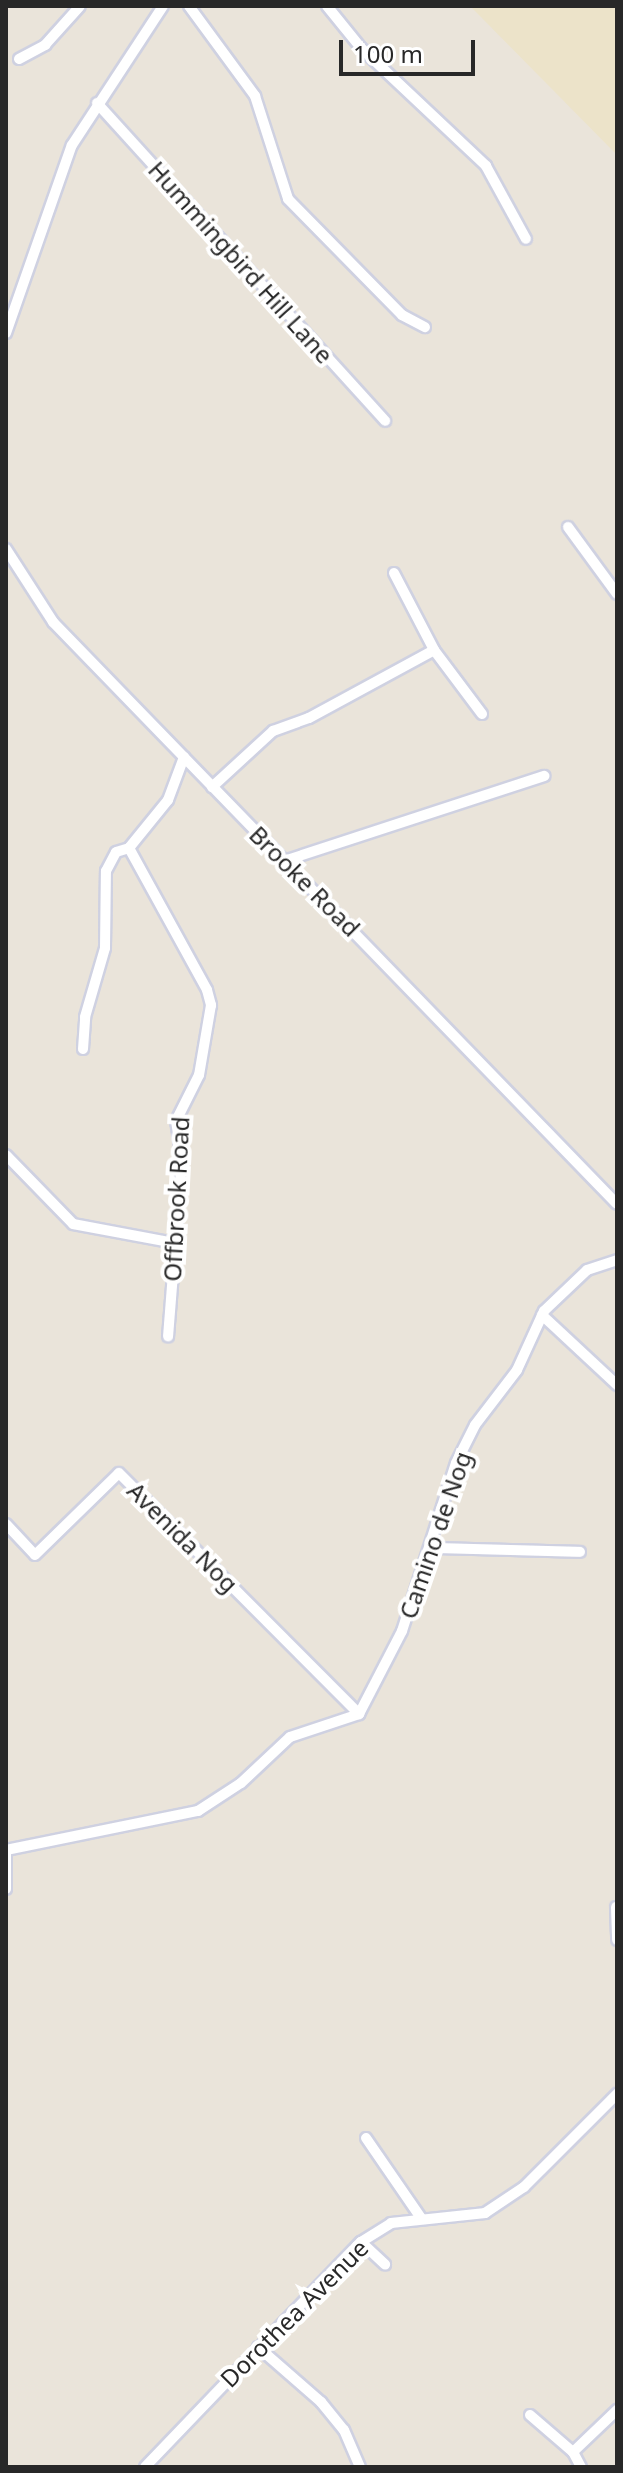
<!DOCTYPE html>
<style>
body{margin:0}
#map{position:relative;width:623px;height:2473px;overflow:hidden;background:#eae4da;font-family:"Noto Sans",sans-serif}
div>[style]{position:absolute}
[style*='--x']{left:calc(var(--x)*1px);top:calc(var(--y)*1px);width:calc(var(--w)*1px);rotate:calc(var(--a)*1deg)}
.education>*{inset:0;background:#ece3c9}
.roads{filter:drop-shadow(2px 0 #cfd1e1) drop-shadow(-2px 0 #cfd1e1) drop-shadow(0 2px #cfd1e1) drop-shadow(0 -2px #cfd1e1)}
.minor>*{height:10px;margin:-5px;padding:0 5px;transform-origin:5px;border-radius:5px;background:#fff}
span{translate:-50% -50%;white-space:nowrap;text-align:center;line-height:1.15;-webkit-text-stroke:8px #fff;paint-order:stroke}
.street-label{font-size:24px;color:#282828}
.frame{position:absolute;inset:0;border:8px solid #282828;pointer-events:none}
.scale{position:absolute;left:339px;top:40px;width:136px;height:36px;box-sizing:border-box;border:4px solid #282828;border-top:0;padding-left:10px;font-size:24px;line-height:28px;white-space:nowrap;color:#282828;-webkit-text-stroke:6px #fff;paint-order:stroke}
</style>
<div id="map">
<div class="education">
<i style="clip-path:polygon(470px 6px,617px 6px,617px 155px)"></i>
</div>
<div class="roads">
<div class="minor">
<i style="--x:189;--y:6;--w:112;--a:53.7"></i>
<i style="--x:255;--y:96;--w:108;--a:72.2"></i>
<i style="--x:288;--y:199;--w:163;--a:45.5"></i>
<i style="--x:402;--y:315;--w:26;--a:28"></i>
<i style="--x:327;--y:6;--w:54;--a:51"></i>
<i style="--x:361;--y:48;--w:172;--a:43.3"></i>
<i style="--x:486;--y:166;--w:83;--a:61.3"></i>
<i style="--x:19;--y:59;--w:30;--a:-28"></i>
<i style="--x:45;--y:45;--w:52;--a:-48.1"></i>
<i style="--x:97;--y:103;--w:429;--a:47.8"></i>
<i style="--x:6;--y:333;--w:199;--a:-70.7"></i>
<i style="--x:72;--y:145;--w:166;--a:-56.8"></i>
<i style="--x:568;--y:527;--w:83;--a:53.8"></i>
<i style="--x:6;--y:549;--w:87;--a:57.2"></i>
<i style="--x:53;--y:622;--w:810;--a:45.9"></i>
<i style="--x:394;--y:573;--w:87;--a:62.5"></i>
<i style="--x:434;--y:650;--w:80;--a:53.1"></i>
<i style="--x:212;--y:787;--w:83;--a:-42.6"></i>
<i style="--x:273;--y:731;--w:38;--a:-20"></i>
<i style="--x:309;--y:718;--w:142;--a:-28.5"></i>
<i style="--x:129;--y:848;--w:162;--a:61.2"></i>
<i style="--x:207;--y:990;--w:16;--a:75"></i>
<i style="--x:211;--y:1005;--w:71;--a:99.7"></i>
<i style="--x:199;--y:1075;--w:51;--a:116.6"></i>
<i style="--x:176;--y:1121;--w:38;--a:81"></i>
<i style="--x:182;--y:1159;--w:178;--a:94.5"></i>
<i style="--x:284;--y:861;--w:274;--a:-18.1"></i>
<i style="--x:83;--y:1049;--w:32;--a:-86"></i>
<i style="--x:85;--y:1017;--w:72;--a:-73.8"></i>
<i style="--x:105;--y:948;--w:77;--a:-89.3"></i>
<i style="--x:106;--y:871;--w:21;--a:-62"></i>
<i style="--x:116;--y:852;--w:14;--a:-17"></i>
<i style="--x:129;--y:848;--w:62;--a:-50.9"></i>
<i style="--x:168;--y:800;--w:46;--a:-69.6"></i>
<i style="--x:6;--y:1155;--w:96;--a:45.8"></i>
<i style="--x:73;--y:1224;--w:104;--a:10.6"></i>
<i style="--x:542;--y:1315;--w:103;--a:43"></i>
<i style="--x:6;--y:1524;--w:42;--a:46.9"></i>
<i style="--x:35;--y:1555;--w:117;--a:-44.3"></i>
<i style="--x:119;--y:1473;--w:340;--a:45.1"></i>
<i style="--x:432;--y:1548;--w:148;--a:1.5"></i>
<i style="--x:6;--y:1850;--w:196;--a:-11.5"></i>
<i style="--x:198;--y:1811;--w:51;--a:-33.1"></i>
<i style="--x:241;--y:1783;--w:67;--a:-43.2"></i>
<i style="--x:290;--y:1737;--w:73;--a:-18.4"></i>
<i style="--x:359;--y:1714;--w:93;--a:-62.6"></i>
<i style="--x:402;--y:1631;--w:176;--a:-72.2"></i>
<i style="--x:456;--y:1463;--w:42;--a:-63.4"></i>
<i style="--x:475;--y:1425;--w:69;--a:-52.6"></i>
<i style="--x:517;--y:1370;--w:65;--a:-65.4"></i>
<i style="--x:544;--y:1311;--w:59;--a:-43.6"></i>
<i style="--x:587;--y:1270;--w:32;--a:-18"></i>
<i style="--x:6;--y:1851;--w:38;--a:90"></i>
<i style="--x:616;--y:1907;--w:33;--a:88"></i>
<i style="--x:366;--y:2138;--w:97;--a:55.5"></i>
<i style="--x:361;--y:2242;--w:33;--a:43"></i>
<i style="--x:258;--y:2347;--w:84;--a:41.1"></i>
<i style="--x:321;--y:2402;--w:36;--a:51"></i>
<i style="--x:344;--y:2430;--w:40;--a:66.6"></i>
<i style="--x:530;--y:2415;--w:57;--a:40.7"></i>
<i style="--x:573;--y:2452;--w:17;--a:62"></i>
<i style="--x:573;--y:2452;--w:61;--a:-43.7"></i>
<i style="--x:145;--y:2467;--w:312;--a:-46.2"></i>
<i style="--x:361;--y:2242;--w:36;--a:-32"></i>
<i style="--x:391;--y:2223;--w:95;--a:-6.1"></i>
<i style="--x:485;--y:2213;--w:47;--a:-33.7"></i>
<i style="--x:524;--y:2187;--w:132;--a:-45"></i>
</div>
</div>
<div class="street-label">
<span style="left:241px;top:262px;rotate:48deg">Hummingbird Hill Lane</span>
<span style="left:305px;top:881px;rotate:45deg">Brooke Road</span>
<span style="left:176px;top:1199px;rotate:-87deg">Offbrook Road</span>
<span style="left:435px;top:1535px;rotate:-71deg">Camino de Nog</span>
<span style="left:183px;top:1537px;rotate:45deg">Avenida Nog</span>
<span style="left:294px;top:2313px;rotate:-45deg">Dorothea Avenue</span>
</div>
<div class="frame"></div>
<div class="scale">100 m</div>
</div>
